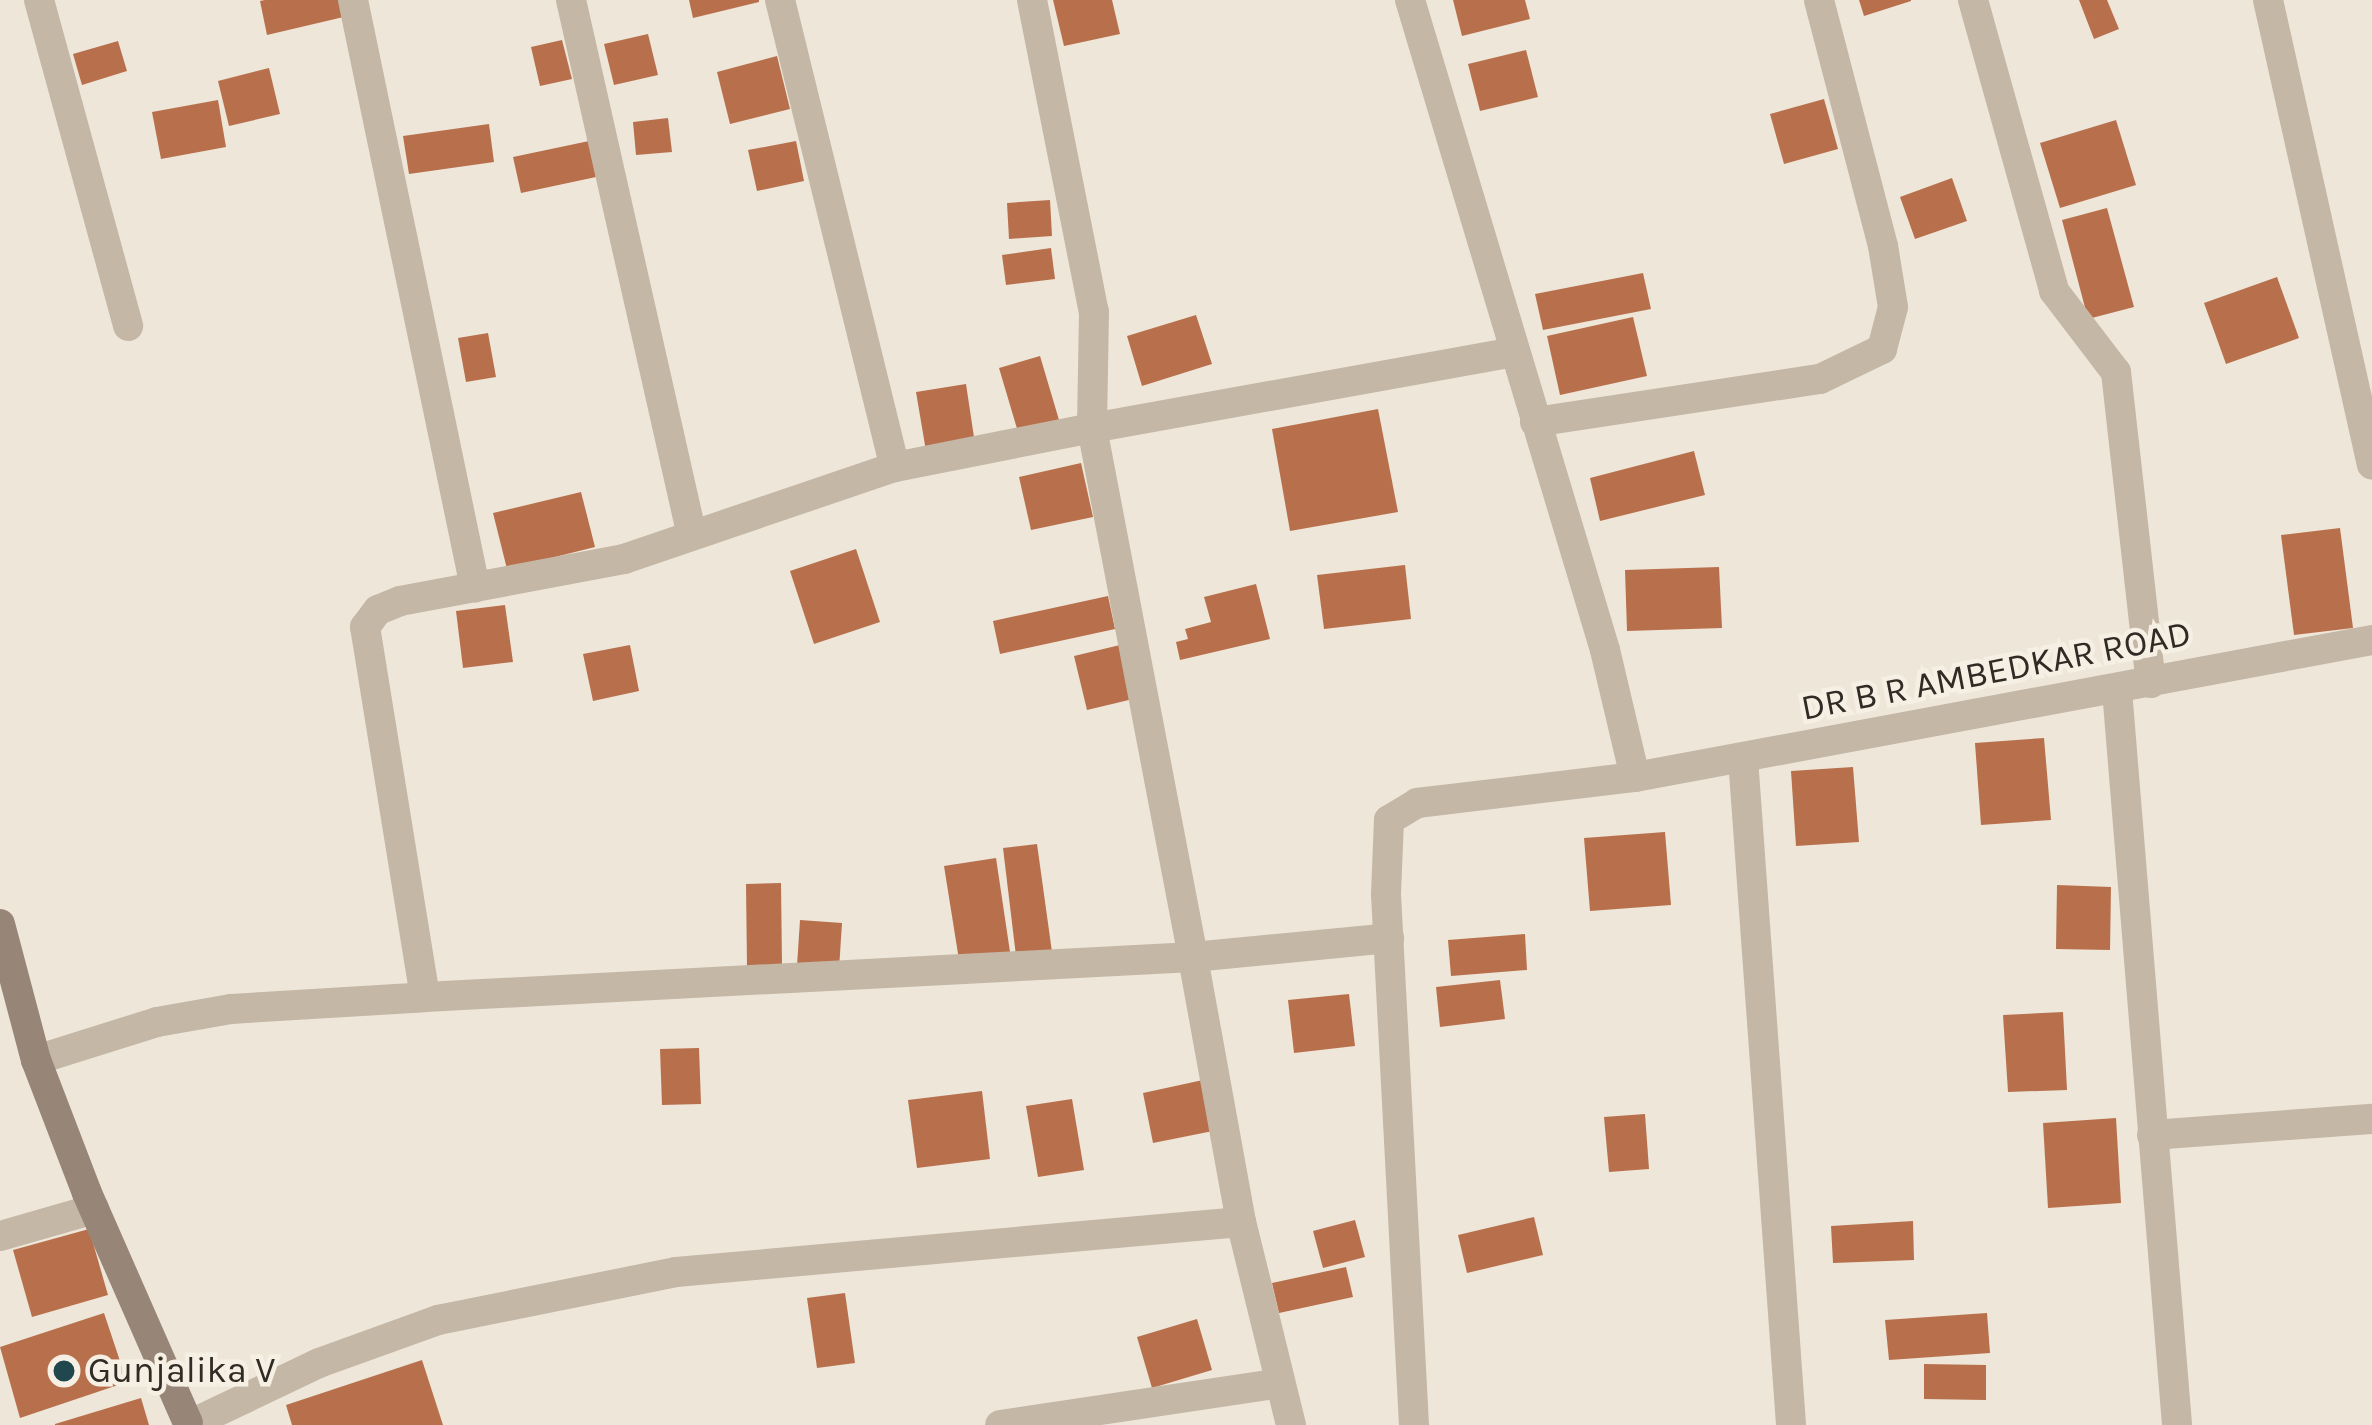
<!DOCTYPE html>
<style>
body{margin:0}
#map{position:relative;width:2372px;height:1425px;overflow:hidden;background:#eee6d9;font-family:Karla,sans-serif}
div>[style]{position:absolute}
[style*='--x']{left:calc(var(--x)*1px);top:calc(var(--y)*1px);width:calc(var(--w)*1px);rotate:calc(var(--a)*1deg)}
.building>*{inset:0;background:#b8704c}
.street>*{height:30px;margin:-15px;padding:0 15px;transform-origin:15px;border-radius:15px;background:#c4b7a6}
.secondary>*{height:30px;margin:-15px;padding:0 15px;transform-origin:15px;border-radius:15px;background:#978678}
.dots>*{width:33px;height:33px;translate:-50% -50%;box-sizing:border-box;border:6px solid #f6f0e4;border-radius:50%}
span{translate:-50% -50%;white-space:nowrap;text-align:center;line-height:1.15;-webkit-text-stroke:9px #f6f0e4;paint-order:stroke}
.street-label{font-size:36px;color:#312b26}
.poi-label{font-size:36px;color:#312b26}
.left{translate:0 -50%;text-align:left}
</style>
<div id="map">
<div class="building">
<i style="clip-path:polygon(265px 0,349px 0,352px 15px,267px 35px,260px 1px)"></i>
<i style="clip-path:polygon(689px 0,759px 0,759px 2px,693px 18px)"></i>
<i style="clip-path:polygon(1053px 0,1112px 0,1120px 34px,1064px 46px)"></i>
<i style="clip-path:polygon(1453px 0,1525px 0,1530px 19px,1462px 36px)"></i>
<i style="clip-path:polygon(1859px 0,1911px 0,1911px 1px,1864px 16px)"></i>
<i style="clip-path:polygon(2079px 0,2107px 0,2119px 29px,2094px 39px)"></i>
<i style="clip-path:polygon(648px 34px,658px 75px,614px 85px,604px 44px)"></i>
<i style="clip-path:polygon(562px 40px,572px 79px,540px 86px,531px 47px)"></i>
<i style="clip-path:polygon(118px 41px,127px 71px,82px 85px,73px 54px)"></i>
<i style="clip-path:polygon(1526px 50px,1538px 97px,1480px 111px,1468px 64px)"></i>
<i style="clip-path:polygon(777px 56px,790px 109px,730px 124px,717px 72px)"></i>
<i style="clip-path:polygon(269px 68px,280px 114px,229px 126px,218px 81px)"></i>
<i style="clip-path:polygon(1824px 99px,1838px 149px,1784px 164px,1770px 114px)"></i>
<i style="clip-path:polygon(218px 100px,226px 147px,161px 159px,152px 112px)"></i>
<i style="clip-path:polygon(668px 118px,672px 152px,636px 155px,633px 122px)"></i>
<i style="clip-path:polygon(2116px 120px,2136px 185px,2060px 208px,2040px 143px)"></i>
<i style="clip-path:polygon(489px 124px,494px 162px,409px 174px,403px 136px)"></i>
<i style="clip-path:polygon(589px 141px,596px 177px,521px 193px,513px 157px)"></i>
<i style="clip-path:polygon(796px 141px,804px 181px,757px 191px,748px 150px)"></i>
<i style="clip-path:polygon(1952px 178px,1967px 221px,1915px 239px,1900px 197px)"></i>
<i style="clip-path:polygon(1050px 200px,1052px 236px,1009px 239px,1007px 203px)"></i>
<i style="clip-path:polygon(2107px 208px,2134px 307px,2088px 319px,2062px 220px)"></i>
<i style="clip-path:polygon(1051px 248px,1055px 279px,1006px 285px,1002px 255px)"></i>
<i style="clip-path:polygon(1643px 273px,1651px 309px,1543px 330px,1535px 294px)"></i>
<i style="clip-path:polygon(2277px 277px,2299px 338px,2226px 364px,2204px 303px)"></i>
<i style="clip-path:polygon(1196px 315px,1212px 364px,1142px 386px,1127px 336px)"></i>
<i style="clip-path:polygon(1633px 317px,1647px 376px,1560px 395px,1547px 336px)"></i>
<i style="clip-path:polygon(488px 333px,496px 377px,466px 382px,458px 338px)"></i>
<i style="clip-path:polygon(1040px 356px,1059px 420px,1018px 432px,999px 368px)"></i>
<i style="clip-path:polygon(966px 384px,975px 444px,926px 451px,916px 392px)"></i>
<i style="clip-path:polygon(1378px 409px,1398px 512px,1290px 531px,1272px 429px)"></i>
<i style="clip-path:polygon(1694px 451px,1705px 495px,1600px 521px,1590px 478px)"></i>
<i style="clip-path:polygon(1081px 463px,1093px 517px,1031px 530px,1019px 477px)"></i>
<i style="clip-path:polygon(581px 492px,595px 547px,507px 569px,493px 513px)"></i>
<i style="clip-path:polygon(2340px 528px,2353px 628px,2294px 635px,2281px 535px)"></i>
<i style="clip-path:polygon(856px 549px,880px 622px,814px 644px,790px 571px)"></i>
<i style="clip-path:polygon(1405px 565px,1411px 619px,1324px 629px,1317px 575px)"></i>
<i style="clip-path:polygon(1719px 567px,1722px 628px,1627px 631px,1625px 570px)"></i>
<i style="clip-path:polygon(1256px 584px,1270px 639px,1180px 660px,1176px 642px,1188px 639px,1185px 629px,1211px 622px,1204px 597px)"></i>
<i style="clip-path:polygon(1108px 596px,1115px 629px,1000px 654px,993px 621px)"></i>
<i style="clip-path:polygon(505px 605px,513px 662px,463px 668px,456px 611px)"></i>
<i style="clip-path:polygon(630px 645px,639px 691px,593px 701px,583px 654px)"></i>
<i style="clip-path:polygon(1120px 645px,1133px 699px,1087px 710px,1074px 656px)"></i>
<i style="clip-path:polygon(2044px 738px,2051px 820px,1981px 825px,1975px 743px)"></i>
<i style="clip-path:polygon(1853px 767px,1859px 842px,1796px 846px,1791px 771px)"></i>
<i style="clip-path:polygon(1665px 832px,1671px 905px,1590px 911px,1584px 838px)"></i>
<i style="clip-path:polygon(1037px 844px,1052px 952px,1016px 956px,1003px 848px)"></i>
<i style="clip-path:polygon(996px 858px,1010px 952px,959px 960px,944px 866px)"></i>
<i style="clip-path:polygon(781px 883px,782px 966px,747px 967px,746px 884px)"></i>
<i style="clip-path:polygon(2057px 885px,2111px 887px,2110px 950px,2056px 949px)"></i>
<i style="clip-path:polygon(800px 920px,842px 923px,839px 969px,797px 966px)"></i>
<i style="clip-path:polygon(1525px 934px,1527px 970px,1451px 976px,1448px 940px)"></i>
<i style="clip-path:polygon(1500px 980px,1505px 1019px,1440px 1027px,1436px 987px)"></i>
<i style="clip-path:polygon(1349px 994px,1355px 1046px,1294px 1053px,1288px 1000px)"></i>
<i style="clip-path:polygon(2063px 1012px,2067px 1090px,2008px 1092px,2003px 1015px)"></i>
<i style="clip-path:polygon(699px 1048px,701px 1104px,662px 1105px,660px 1049px)"></i>
<i style="clip-path:polygon(1203px 1080px,1213px 1131px,1153px 1143px,1143px 1093px)"></i>
<i style="clip-path:polygon(982px 1091px,990px 1159px,917px 1168px,908px 1100px)"></i>
<i style="clip-path:polygon(1072px 1099px,1084px 1170px,1038px 1177px,1026px 1106px)"></i>
<i style="clip-path:polygon(1645px 1114px,1649px 1169px,1609px 1172px,1604px 1117px)"></i>
<i style="clip-path:polygon(2116px 1118px,2121px 1203px,2048px 1208px,2043px 1123px)"></i>
<i style="clip-path:polygon(1534px 1217px,1543px 1255px,1467px 1273px,1458px 1235px)"></i>
<i style="clip-path:polygon(1355px 1220px,1365px 1257px,1323px 1268px,1313px 1231px)"></i>
<i style="clip-path:polygon(1913px 1221px,1914px 1260px,1833px 1263px,1831px 1226px)"></i>
<i style="clip-path:polygon(89px 1229px,108px 1295px,32px 1317px,13px 1250px)"></i>
<i style="clip-path:polygon(1346px 1267px,1353px 1297px,1279px 1313px,1272px 1283px)"></i>
<i style="clip-path:polygon(845px 1293px,855px 1363px,817px 1368px,807px 1298px)"></i>
<i style="clip-path:polygon(104px 1313px,127px 1382px,20px 1418px,0 1347px)"></i>
<i style="clip-path:polygon(1987px 1313px,1990px 1353px,1889px 1360px,1885px 1320px)"></i>
<i style="clip-path:polygon(1197px 1319px,1212px 1370px,1152px 1388px,1137px 1337px)"></i>
<i style="clip-path:polygon(422px 1360px,443px 1425px,292px 1425px,286px 1405px)"></i>
<i style="clip-path:polygon(1924px 1364px,1986px 1365px,1986px 1400px,1924px 1399px)"></i>
<i style="clip-path:polygon(141px 1398px,149px 1425px,55px 1425px,55px 1424px)"></i>
</div>
<div class="street">
<i style="--x:39;--y:0;--w:338;--a:74.7"></i>
<i style="--x:353;--y:0;--w:600;--a:78.26"></i>
<i style="--x:571;--y:0;--w:549;--a:77.28"></i>
<i style="--x:780;--y:0;--w:481;--a:76.2"></i>
<i style="--x:1032;--y:0;--w:318;--a:78.8"></i>
<i style="--x:1094;--y:312;--w:116;--a:91"></i>
<i style="--x:1092;--y:428;--w:429;--a:-10.2"></i>
<i style="--x:1410;--y:0;--w:679;--a:73.3"></i>
<i style="--x:1605;--y:650;--w:130;--a:76.7"></i>
<i style="--x:1973;--y:0;--w:302;--a:74.4"></i>
<i style="--x:2054;--y:291;--w:102;--a:52.6"></i>
<i style="--x:2116;--y:372;--w:313;--a:83.6"></i>
<i style="--x:2268;--y:0;--w:476;--a:77.4"></i>
<i style="--x:1535;--y:422;--w:288;--a:-8.6"></i>
<i style="--x:1820;--y:379;--w:69;--a:-25.8"></i>
<i style="--x:1882;--y:349;--w:43;--a:-75.3"></i>
<i style="--x:1893;--y:307;--w:62;--a:-99.3"></i>
<i style="--x:1883;--y:246;--w:254;--a:-104.6"></i>
<i style="--x:2117;--y:690;--w:737;--a:85.33"></i>
<i style="--x:1743;--y:758;--w:669;--a:85.88"></i>
<i style="--x:36;--y:1060;--w:127;--a:-17.4"></i>
<i style="--x:157;--y:1022;--w:75;--a:-10"></i>
<i style="--x:231;--y:1009;--w:194;--a:-3.5"></i>
<i style="--x:2152;--y:1135;--w:221;--a:-4.2"></i>
<i style="--x:0;--y:1236;--w:98;--a:-16"></i>
<i style="--x:189;--y:1425;--w:144;--a:-25.5"></i>
<i style="--x:319;--y:1363;--w:127;--a:-19.9"></i>
<i style="--x:438;--y:1320;--w:243;--a:-11.4"></i>
<i style="--x:676;--y:1272;--w:567;--a:-5.06"></i>
<i style="--x:1000;--y:1425;--w:283;--a:-8.5"></i>
<i style="--x:1291;--y:1425;--w:209;--a:-103.8"></i>
<i style="--x:1241;--y:1222;--w:269;--a:-100.3"></i>
<i style="--x:1193;--y:957;--w:769;--a:177.02"></i>
<i style="--x:425;--y:997;--w:375;--a:-99.2"></i>
<i style="--x:365;--y:627;--w:21;--a:-53"></i>
<i style="--x:378;--y:610;--w:24;--a:-22"></i>
<i style="--x:400;--y:601;--w:228;--a:-10.6"></i>
<i style="--x:624;--y:559;--w:286;--a:-18.8"></i>
<i style="--x:895;--y:467;--w:201;--a:-11.2"></i>
<i style="--x:1092;--y:428;--w:539;--a:79.19"></i>
<i style="--x:1193;--y:957;--w:197;--a:-5.5"></i>
<i style="--x:1414;--y:1425;--w:532;--a:-93.02"></i>
<i style="--x:1386;--y:894;--w:74;--a:-87.7"></i>
<i style="--x:1389;--y:820;--w:33;--a:-31"></i>
<i style="--x:1417;--y:803;--w:220;--a:-6.8"></i>
<i style="--x:1635;--y:777;--w:750;--a:-10.53"></i>
</div>
<div class="secondary">
<i style="--x:0;--y:924;--w:141;--a:75.2"></i>
<i style="--x:36;--y:1060;--w:142;--a:69"></i>
<i style="--x:87;--y:1193;--w:251;--a:66.3"></i>
</div>
<div class="dots">
<i style="left:64px;top:1371px;background:#21474e"></i>
</div>
<div class="street-label">
<span style="left:1996px;top:671px;rotate:-11deg">DR B R AMBEDKAR ROAD</span>
</div>
<div class="poi-label">
<span class="left" style="left:88px;top:1371px">Gunjalika V</span>
</div>
</div>
